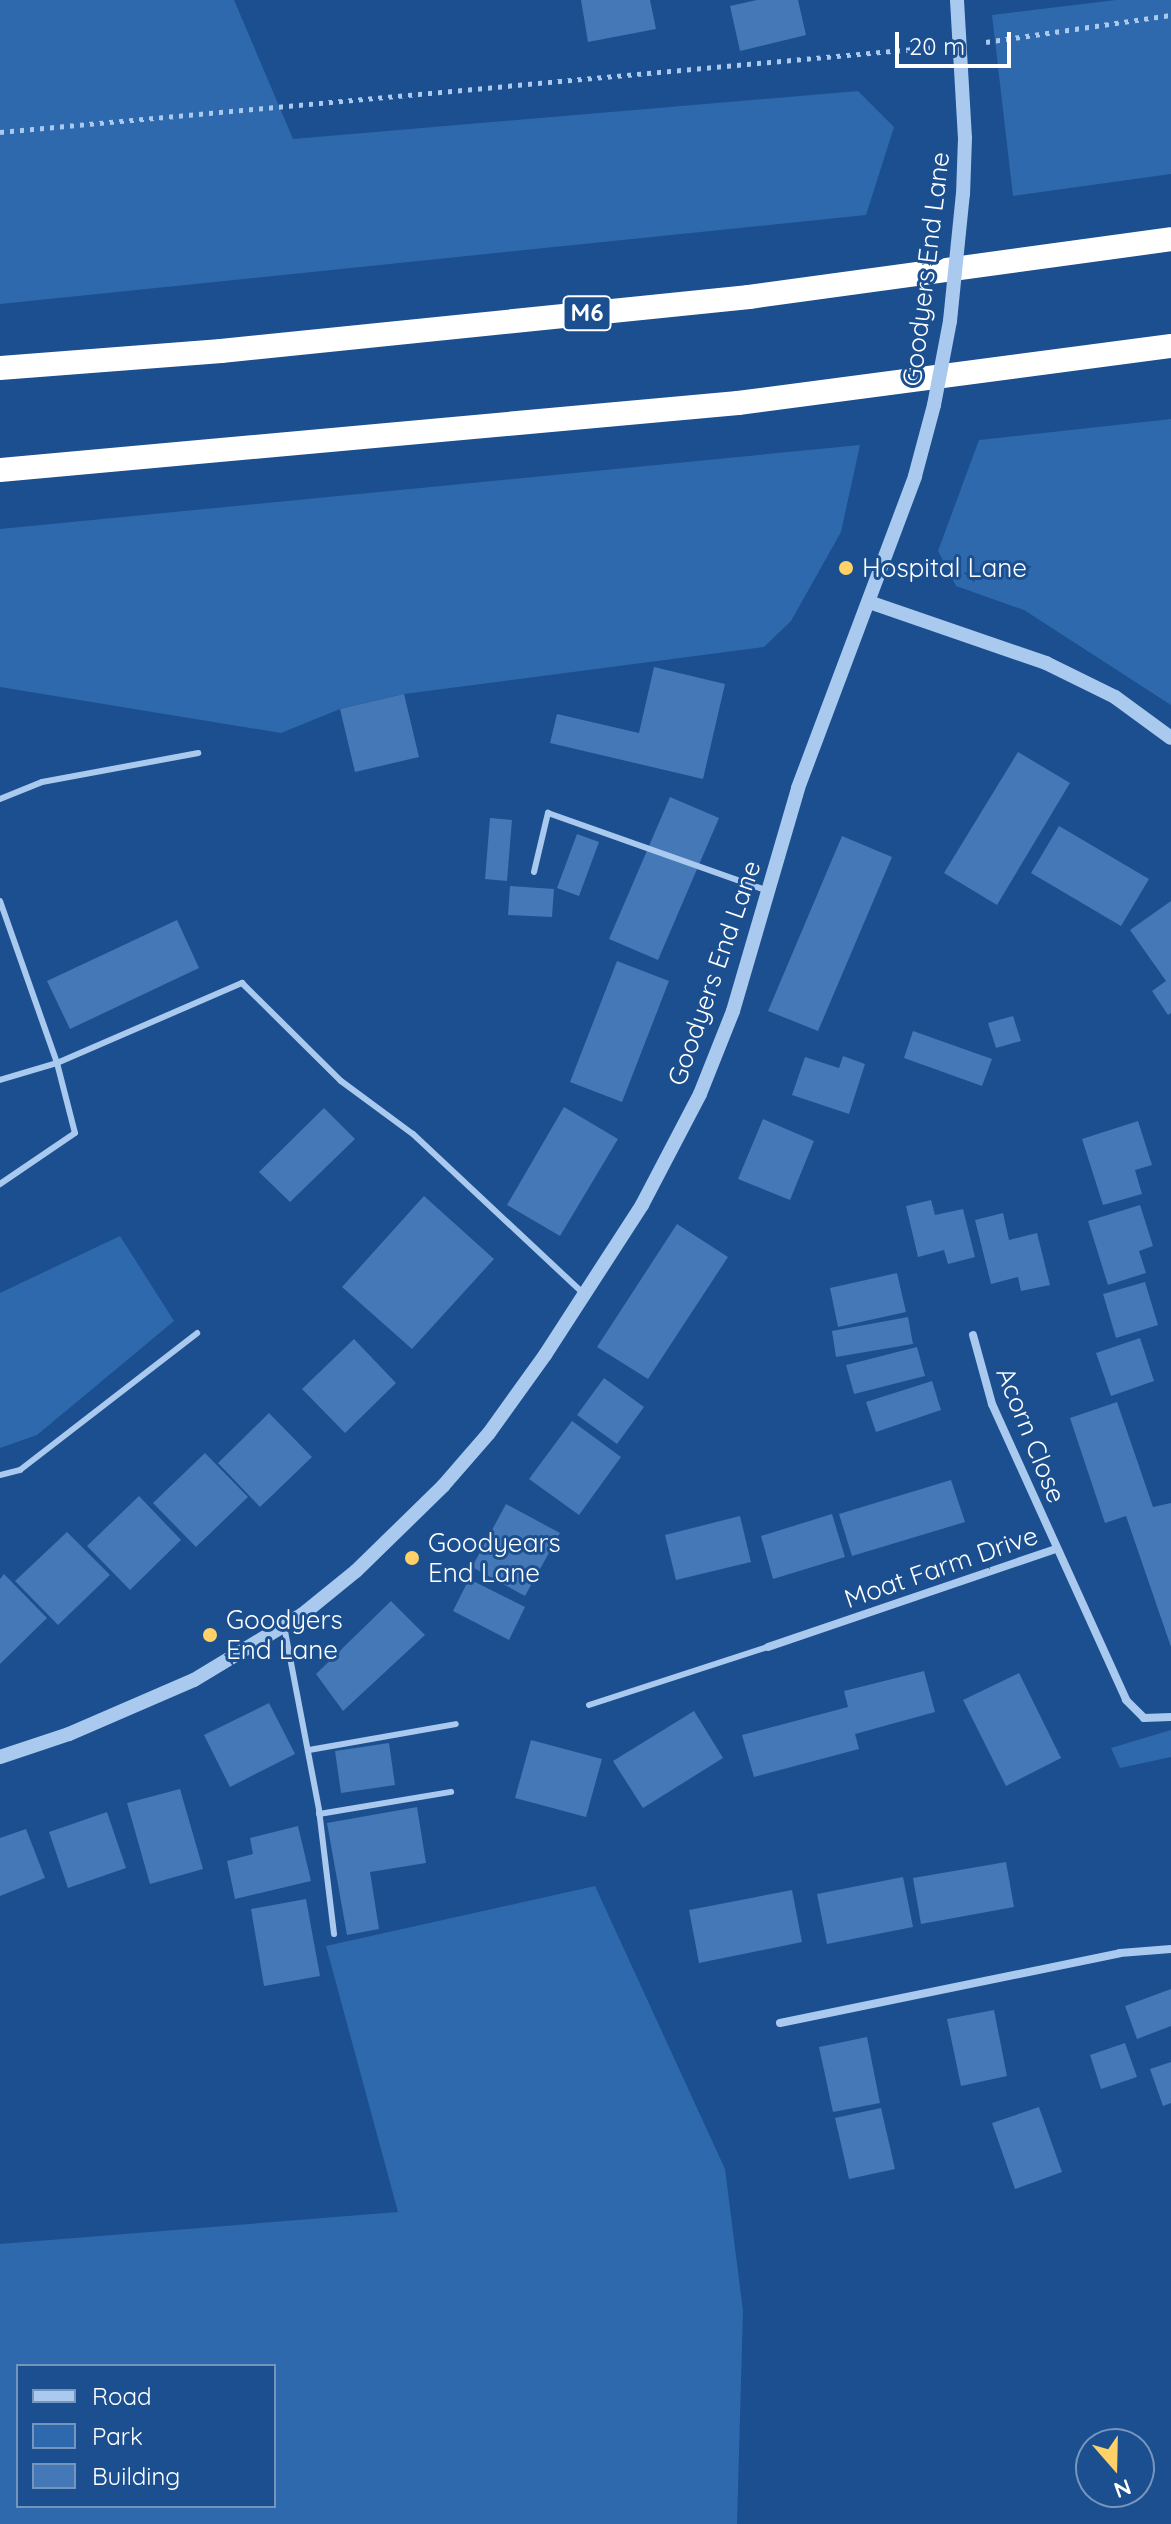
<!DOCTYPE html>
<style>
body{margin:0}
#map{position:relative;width:1171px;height:2524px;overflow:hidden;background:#1b4f8f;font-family:Quicksand,sans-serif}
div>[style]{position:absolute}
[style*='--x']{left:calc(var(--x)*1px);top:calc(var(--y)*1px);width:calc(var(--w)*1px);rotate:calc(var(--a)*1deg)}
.green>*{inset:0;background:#2e69ad}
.building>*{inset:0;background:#4478b7}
.path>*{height:5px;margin-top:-2.5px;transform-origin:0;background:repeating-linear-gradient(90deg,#a9c9ee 0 4px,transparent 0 10px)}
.service>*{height:6px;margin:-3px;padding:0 3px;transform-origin:3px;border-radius:3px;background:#a9c9ee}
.minor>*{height:8px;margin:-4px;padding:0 4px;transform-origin:4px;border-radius:4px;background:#a9c9ee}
.tertiary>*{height:14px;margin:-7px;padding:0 7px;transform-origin:7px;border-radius:7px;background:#a9c9ee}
.motorway>*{height:24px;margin:-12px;padding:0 12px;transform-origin:12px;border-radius:12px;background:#fff}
.tertiary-bridge>*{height:14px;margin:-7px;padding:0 7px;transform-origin:7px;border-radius:7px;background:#a9c9ee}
.dots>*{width:22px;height:22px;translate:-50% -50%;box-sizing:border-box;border:4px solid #1b4f8f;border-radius:50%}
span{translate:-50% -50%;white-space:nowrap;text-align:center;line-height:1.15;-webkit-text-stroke:6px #1b4f8f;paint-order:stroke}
.shield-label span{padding:2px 6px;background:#1b4f8f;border:2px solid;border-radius:6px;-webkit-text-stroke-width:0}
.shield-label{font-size:24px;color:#fff;font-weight:700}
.street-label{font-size:26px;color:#fff}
.poi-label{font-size:26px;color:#fff}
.left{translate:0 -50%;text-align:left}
.legend{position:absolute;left:16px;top:2364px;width:260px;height:144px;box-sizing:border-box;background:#1b4f8f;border:2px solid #7695bc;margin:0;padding:10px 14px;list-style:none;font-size:24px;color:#fff}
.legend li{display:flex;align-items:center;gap:16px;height:40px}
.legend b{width:40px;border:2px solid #7695bc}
.north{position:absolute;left:1075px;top:2428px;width:80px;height:80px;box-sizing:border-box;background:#1b4f8f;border:2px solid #7695bc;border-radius:50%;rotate:160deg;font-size:22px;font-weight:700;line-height:32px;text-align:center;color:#fff}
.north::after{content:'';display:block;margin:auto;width:28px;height:36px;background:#ffd166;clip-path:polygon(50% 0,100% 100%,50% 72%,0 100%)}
.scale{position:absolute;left:895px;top:32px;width:116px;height:36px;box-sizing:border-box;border:4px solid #fff;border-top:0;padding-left:10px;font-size:24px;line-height:28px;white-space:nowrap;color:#fff;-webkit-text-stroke:6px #1b4f8f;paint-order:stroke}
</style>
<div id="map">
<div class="green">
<i style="clip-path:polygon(0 0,234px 0,293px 139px,858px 91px,894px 127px,866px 215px,0 304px)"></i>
<i style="clip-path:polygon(1116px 0,1171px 0,1171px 174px,1013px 196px,992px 15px)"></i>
<i style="clip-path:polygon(1171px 419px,1171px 705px,1024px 610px,956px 586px,938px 551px,979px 440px)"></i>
<i style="clip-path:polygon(860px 445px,841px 532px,791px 621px,764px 647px,404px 694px,340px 709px,281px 733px,0 687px,0 529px)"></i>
<i style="clip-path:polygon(120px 1236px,174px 1321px,37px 1435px,0 1448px,0 1293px)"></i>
<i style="clip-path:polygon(1171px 1730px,1171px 1757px,1120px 1768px,1111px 1748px)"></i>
<i style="clip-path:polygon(evenodd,595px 1886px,725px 2169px,743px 2311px,737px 2524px,0 2524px,0 2244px,398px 2212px,326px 1946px,595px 1886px,18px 2366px,274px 2366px,274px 2506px,18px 2506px,18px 2366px)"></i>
</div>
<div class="building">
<i style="clip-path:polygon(581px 0,650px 0,656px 29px,588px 42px)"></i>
<i style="clip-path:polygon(757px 0,798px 0,806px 35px,740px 51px,730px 6px)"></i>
<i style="clip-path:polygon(654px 667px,725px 684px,703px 779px,550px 743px,557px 714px,639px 733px)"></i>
<i style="clip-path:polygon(404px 694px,419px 757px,355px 772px,340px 709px)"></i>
<i style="clip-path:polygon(1018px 752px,1070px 783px,997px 905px,944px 873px)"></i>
<i style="clip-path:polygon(670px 797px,719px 818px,658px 960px,609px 939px)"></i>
<i style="clip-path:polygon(490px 818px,512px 820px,507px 881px,485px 879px)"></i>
<i style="clip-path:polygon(1059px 826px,1149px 879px,1121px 926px,1031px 873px)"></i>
<i style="clip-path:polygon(577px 834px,599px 842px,579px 896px,557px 888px)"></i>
<i style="clip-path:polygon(842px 836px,892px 857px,818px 1031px,768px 1011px)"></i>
<i style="clip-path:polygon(510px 886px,554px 889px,552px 917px,508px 915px)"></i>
<i style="clip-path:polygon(1171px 901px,1171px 1013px,1168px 1015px,1152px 991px,1166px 981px,1130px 930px)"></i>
<i style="clip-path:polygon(177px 920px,199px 968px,70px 1029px,47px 981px)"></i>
<i style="clip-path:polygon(617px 961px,669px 981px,622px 1102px,570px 1082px)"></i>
<i style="clip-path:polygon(1013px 1016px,1021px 1041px,996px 1048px,988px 1023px)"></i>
<i style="clip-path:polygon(913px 1031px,992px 1059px,982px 1086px,904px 1058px)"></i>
<i style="clip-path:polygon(843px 1056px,865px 1064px,849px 1114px,792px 1095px,805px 1057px,839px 1068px)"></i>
<i style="clip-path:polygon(564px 1107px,618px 1139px,560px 1236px,507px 1205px)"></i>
<i style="clip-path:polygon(324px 1108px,355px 1139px,290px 1202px,259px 1172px)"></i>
<i style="clip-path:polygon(763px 1119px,814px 1141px,790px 1200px,738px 1179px)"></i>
<i style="clip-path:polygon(1138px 1121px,1152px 1165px,1135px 1170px,1142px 1194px,1103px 1205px,1082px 1139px)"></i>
<i style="clip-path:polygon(424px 1196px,494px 1259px,412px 1349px,342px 1287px)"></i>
<i style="clip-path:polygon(931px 1200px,935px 1215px,963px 1209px,975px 1257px,948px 1264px,944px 1250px,918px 1257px,906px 1206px)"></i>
<i style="clip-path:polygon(1140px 1205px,1153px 1246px,1139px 1251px,1146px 1273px,1108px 1285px,1088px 1221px)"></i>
<i style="clip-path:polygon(1003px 1213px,1009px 1240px,1037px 1233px,1050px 1285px,1021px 1291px,1018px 1277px,991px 1284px,975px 1220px)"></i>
<i style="clip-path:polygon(677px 1224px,728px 1257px,648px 1379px,597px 1347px)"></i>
<i style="clip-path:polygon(897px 1273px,906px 1312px,838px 1327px,830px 1288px)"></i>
<i style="clip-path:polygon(1145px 1282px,1158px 1325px,1116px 1338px,1103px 1294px)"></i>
<i style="clip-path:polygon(908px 1317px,913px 1344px,836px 1357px,832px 1331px)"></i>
<i style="clip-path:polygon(1140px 1338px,1154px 1381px,1111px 1396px,1096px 1353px)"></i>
<i style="clip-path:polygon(354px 1339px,396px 1383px,345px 1433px,302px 1389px)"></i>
<i style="clip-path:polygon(917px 1347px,925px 1376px,854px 1394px,846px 1365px)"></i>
<i style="clip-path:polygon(604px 1378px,644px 1407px,617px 1444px,577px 1415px)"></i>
<i style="clip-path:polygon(932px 1381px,941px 1410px,876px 1432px,866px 1402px)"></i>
<i style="clip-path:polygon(1117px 1402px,1153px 1507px,1171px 1503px,1171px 1647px,1126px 1516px,1105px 1523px,1070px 1418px)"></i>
<i style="clip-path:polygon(269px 1413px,312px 1457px,260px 1507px,218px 1463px)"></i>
<i style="clip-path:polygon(572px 1421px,621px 1457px,579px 1515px,529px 1479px)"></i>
<i style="clip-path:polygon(205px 1453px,248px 1497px,196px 1547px,153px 1503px)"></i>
<i style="clip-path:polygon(951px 1480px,965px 1522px,852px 1556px,839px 1514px)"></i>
<i style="clip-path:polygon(139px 1496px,181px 1540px,130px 1590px,87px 1546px)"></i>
<i style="clip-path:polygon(506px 1504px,560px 1533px,525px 1596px,472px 1567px)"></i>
<i style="clip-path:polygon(832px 1514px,845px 1557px,773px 1579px,761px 1536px)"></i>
<i style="clip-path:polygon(740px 1516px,751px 1562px,676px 1580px,665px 1535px)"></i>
<i style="clip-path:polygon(67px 1532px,110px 1575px,58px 1625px,15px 1581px)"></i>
<i style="clip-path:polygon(4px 1574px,47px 1618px,0 1664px,0 1579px)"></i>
<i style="clip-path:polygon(469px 1579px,525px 1607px,509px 1640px,453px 1611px)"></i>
<i style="clip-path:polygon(391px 1601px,425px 1635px,343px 1711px,316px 1674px)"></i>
<i style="clip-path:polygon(924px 1671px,935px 1712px,855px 1734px,859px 1749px,754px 1777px,742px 1735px,848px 1707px,844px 1691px)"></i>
<i style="clip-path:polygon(1019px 1673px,1061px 1758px,1006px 1786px,963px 1700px)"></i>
<i style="clip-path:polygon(269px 1703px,295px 1754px,230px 1787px,204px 1735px)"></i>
<i style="clip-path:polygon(694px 1711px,723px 1758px,643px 1808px,613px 1761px)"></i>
<i style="clip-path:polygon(531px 1740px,602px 1759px,586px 1817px,515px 1798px)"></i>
<i style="clip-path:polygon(389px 1743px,395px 1785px,341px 1793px,335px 1751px)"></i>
<i style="clip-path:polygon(180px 1789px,203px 1869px,150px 1884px,127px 1803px)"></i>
<i style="clip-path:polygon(417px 1807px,426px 1863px,370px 1872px,379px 1929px,347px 1935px,327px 1823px)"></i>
<i style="clip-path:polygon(107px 1812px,126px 1868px,68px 1888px,49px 1832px)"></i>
<i style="clip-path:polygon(298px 1826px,311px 1881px,235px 1899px,227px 1861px,253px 1854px,250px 1838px)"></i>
<i style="clip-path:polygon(26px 1829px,45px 1878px,0 1896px,0 1838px)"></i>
<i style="clip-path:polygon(1006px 1862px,1014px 1907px,921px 1924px,913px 1878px)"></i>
<i style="clip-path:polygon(903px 1877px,913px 1927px,827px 1944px,817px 1894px)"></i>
<i style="clip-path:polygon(792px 1890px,802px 1942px,699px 1963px,689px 1910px)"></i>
<i style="clip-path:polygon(306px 1899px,320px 1976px,264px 1986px,251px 1909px)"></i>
<i style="clip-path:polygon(1171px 1989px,1171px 2026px,1137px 2039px,1125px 2006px)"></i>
<i style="clip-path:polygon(994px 2010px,1007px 2076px,961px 2086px,947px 2019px)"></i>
<i style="clip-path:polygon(867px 2037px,880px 2103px,833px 2112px,819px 2047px)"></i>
<i style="clip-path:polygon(1125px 2043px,1137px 2077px,1101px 2089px,1090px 2055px)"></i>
<i style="clip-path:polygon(1171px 2062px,1171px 2103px,1163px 2106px,1150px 2069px)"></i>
<i style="clip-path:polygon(1039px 2107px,1062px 2172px,1015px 2189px,992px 2123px)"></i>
<i style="clip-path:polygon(881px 2108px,895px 2169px,849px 2179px,835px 2118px)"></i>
</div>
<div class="path">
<i style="--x:986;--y:42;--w:187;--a:-8.3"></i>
<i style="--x:0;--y:132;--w:940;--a:-5.19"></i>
</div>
<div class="service">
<i style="--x:0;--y:799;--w:45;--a:-22"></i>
<i style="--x:42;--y:782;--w:159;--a:-10.5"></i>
<i style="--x:534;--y:872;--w:61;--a:-76.7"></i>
<i style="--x:548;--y:813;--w:231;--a:19.5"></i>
<i style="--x:0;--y:901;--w:172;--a:70.6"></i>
<i style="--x:57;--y:1063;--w:72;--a:75.6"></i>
<i style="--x:75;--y:1133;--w:91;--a:145.8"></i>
<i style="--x:0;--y:1080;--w:59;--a:-16.6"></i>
<i style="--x:57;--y:1063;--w:202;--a:-23.4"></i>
<i style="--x:242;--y:983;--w:139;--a:44.7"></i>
<i style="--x:341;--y:1081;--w:89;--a:36.4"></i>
<i style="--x:413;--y:1134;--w:236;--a:43.1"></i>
<i style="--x:0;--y:1475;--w:21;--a:-14"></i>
<i style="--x:20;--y:1470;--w:224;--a:-37.7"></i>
<i style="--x:284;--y:1626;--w:187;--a:79.2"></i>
<i style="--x:319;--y:1810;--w:125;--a:83.1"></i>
<i style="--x:589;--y:1705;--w:188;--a:-18"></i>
<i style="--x:309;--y:1750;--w:149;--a:-10"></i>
<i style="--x:319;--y:1814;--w:134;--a:-9.5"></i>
</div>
<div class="minor">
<i style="--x:973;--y:1335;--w:72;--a:74.6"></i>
<i style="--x:992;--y:1404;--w:325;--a:65.6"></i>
<i style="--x:1126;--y:1700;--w:25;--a:45"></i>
<i style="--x:1144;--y:1718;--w:27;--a:-2"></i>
<i style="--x:768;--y:1647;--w:304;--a:-18.8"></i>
<i style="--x:780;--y:2023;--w:347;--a:-11.6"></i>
<i style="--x:1120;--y:1953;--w:51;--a:-4.5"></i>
</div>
<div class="tertiary">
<i style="--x:957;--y:0;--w:138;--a:86.7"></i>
<i style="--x:965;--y:138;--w:56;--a:92"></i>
<i style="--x:869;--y:602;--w:187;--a:19"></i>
<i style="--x:1046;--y:663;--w:77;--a:26.2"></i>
<i style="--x:1115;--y:697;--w:69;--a:36.2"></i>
<i style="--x:0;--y:1757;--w:73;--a:-18.4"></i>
<i style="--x:69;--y:1734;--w:136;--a:-23.4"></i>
<i style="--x:194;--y:1680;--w:127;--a:-31.2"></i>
<i style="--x:303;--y:1614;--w:68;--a:-39.1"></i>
<i style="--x:356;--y:1571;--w:122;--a:-44.3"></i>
<i style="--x:443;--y:1486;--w:70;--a:-49"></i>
<i style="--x:489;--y:1433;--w:96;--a:-54.3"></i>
<i style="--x:545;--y:1355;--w:179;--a:-57.1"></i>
<i style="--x:642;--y:1205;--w:125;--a:-62.4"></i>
<i style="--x:700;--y:1094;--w:89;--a:-68.3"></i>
<i style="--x:733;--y:1011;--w:232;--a:-73.7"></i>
<i style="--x:798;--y:788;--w:333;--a:-69.4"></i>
</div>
<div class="motorway">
<i style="--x:0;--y:368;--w:222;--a:-4.4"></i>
<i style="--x:221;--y:351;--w:531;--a:-5.84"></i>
<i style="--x:749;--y:297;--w:426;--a:-7.8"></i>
<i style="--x:0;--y:470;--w:741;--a:-5.19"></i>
<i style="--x:738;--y:403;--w:437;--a:-7.5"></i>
</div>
<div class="tertiary-bridge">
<i style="--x:915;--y:476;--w:73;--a:-75"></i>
<i style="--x:934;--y:405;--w:86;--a:-79.2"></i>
<i style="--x:950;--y:321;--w:128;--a:-84.2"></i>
</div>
<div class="dots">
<i style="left:846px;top:568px;background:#ffd166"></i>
<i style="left:412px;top:1558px;background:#ffd166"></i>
<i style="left:210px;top:1635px;background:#ffd166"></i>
</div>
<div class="shield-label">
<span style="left:587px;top:313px">M6</span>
</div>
<div class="street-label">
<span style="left:926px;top:269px;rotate:-83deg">Goodyers End Lane</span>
<span style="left:714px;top:973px;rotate:-71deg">Goodyers End Lane</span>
<span style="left:1031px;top:1435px;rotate:68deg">Acorn Close</span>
<span style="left:941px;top:1567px;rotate:-19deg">Moat Farm Drive</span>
</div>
<div class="poi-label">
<span class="left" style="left:862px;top:568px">Hospital Lane</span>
<span class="left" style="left:428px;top:1558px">Goodyears<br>End Lane</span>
<span class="left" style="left:226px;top:1635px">Goodyers<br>End Lane</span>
</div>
<ul class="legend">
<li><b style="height:10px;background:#a9c9ee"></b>Road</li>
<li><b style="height:22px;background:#2e69ad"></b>Park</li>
<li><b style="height:22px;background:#4478b7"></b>Building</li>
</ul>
<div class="north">N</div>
<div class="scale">20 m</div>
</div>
